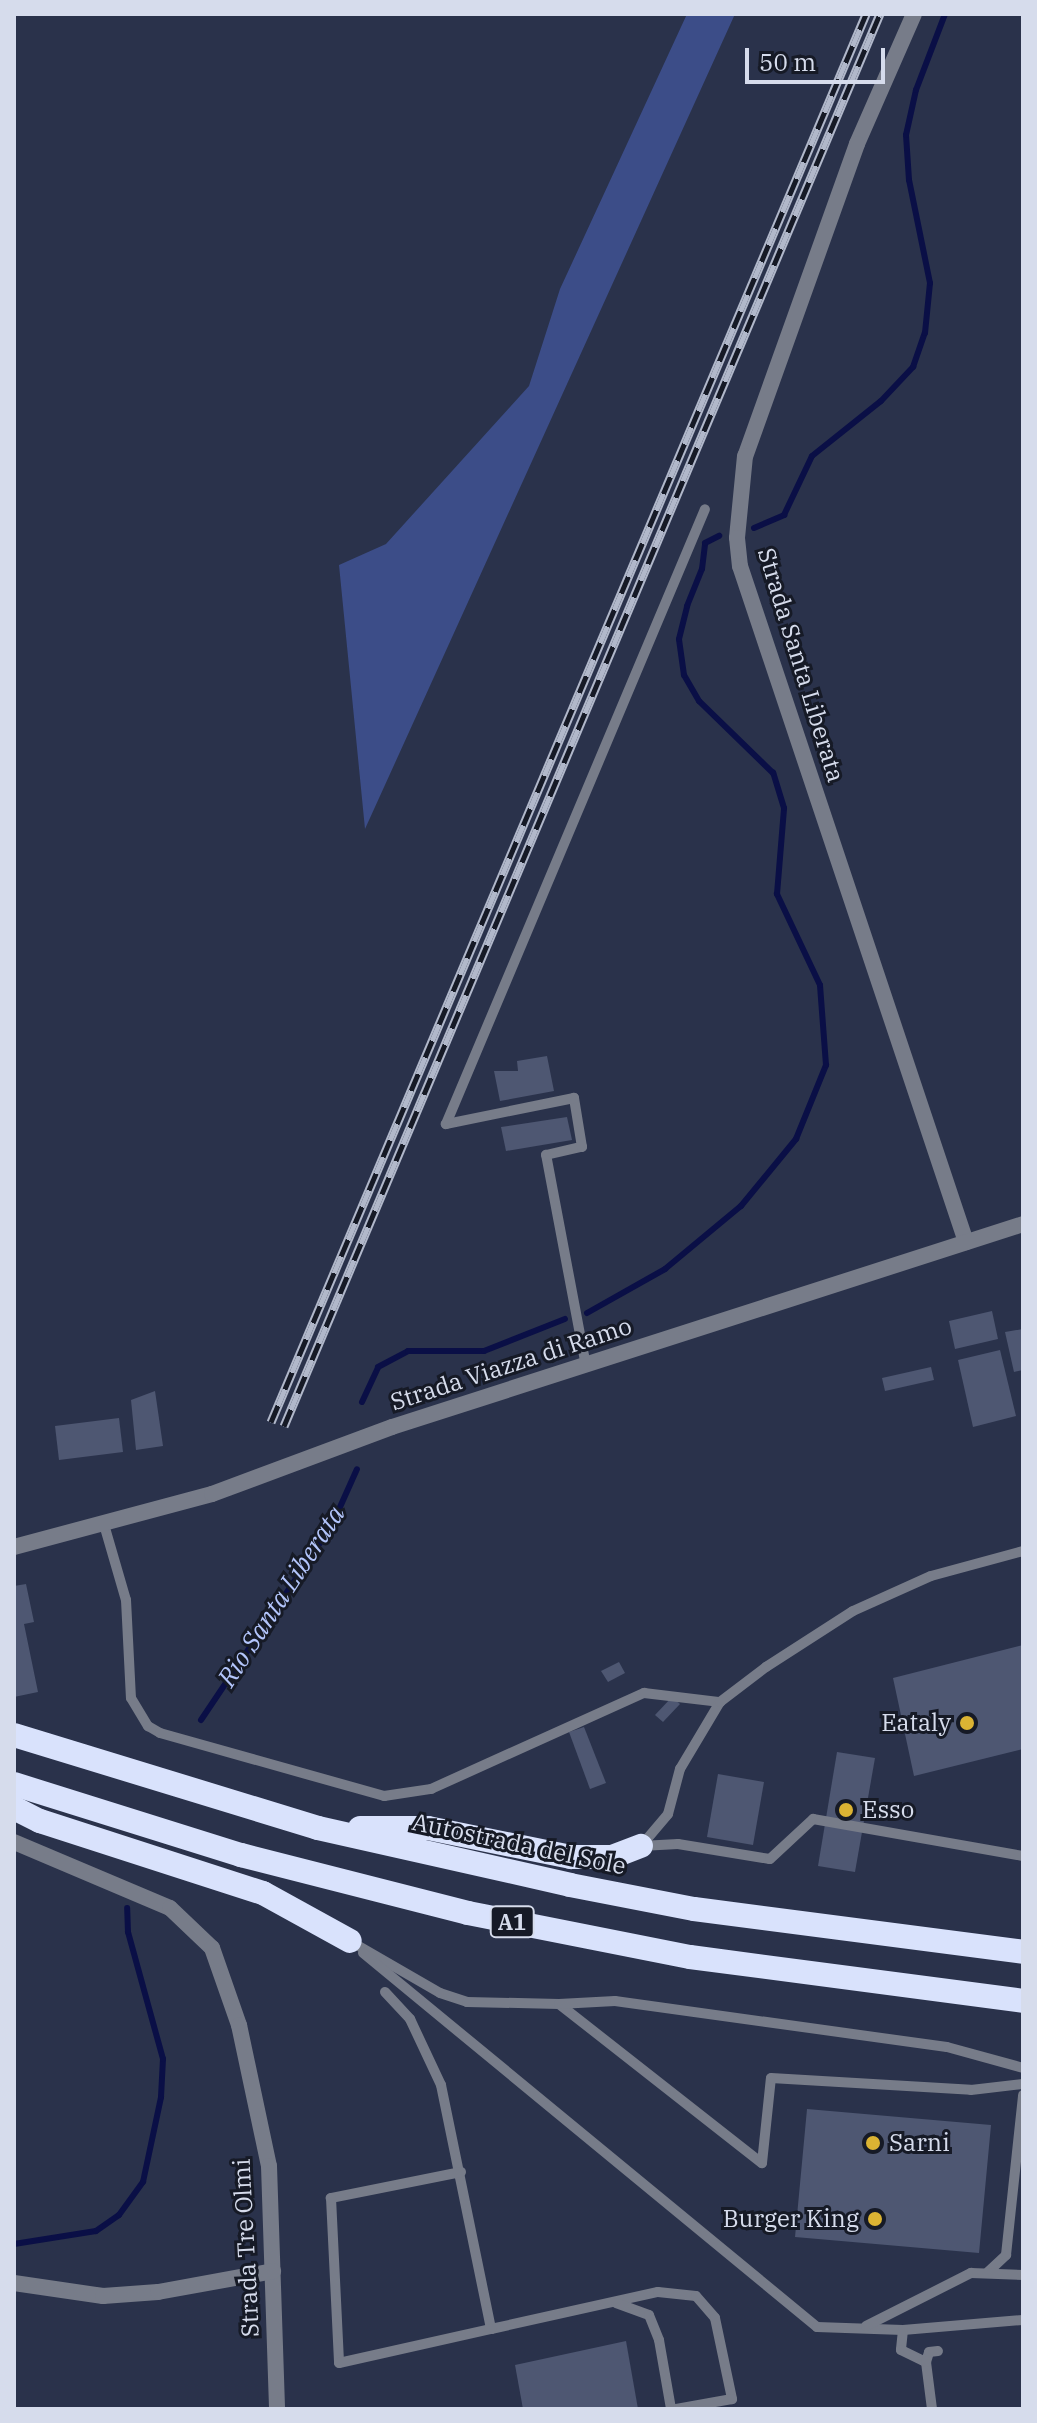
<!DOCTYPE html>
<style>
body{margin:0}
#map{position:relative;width:1037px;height:2423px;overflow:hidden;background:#2a324b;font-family:"IBM Plex Serif",serif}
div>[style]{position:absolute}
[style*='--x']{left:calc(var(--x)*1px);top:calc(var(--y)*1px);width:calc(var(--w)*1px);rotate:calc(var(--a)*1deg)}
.green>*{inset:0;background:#3c4d88}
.stream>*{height:6px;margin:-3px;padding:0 3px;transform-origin:3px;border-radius:3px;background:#0a0f46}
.building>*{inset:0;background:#4e5772}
.service>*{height:10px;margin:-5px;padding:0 5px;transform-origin:5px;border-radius:5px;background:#777c89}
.minor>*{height:16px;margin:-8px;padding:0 8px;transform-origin:8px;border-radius:8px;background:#777c89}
.motorway>*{height:24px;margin:-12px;padding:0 12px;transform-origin:12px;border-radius:12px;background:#d9e2fc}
.rail>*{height:9px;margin-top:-4.5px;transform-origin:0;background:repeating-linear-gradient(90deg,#161a26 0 18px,#b1b8ca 0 36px);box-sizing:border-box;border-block:2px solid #b1b8ca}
.dots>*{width:22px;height:22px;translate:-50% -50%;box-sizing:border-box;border:4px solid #161a26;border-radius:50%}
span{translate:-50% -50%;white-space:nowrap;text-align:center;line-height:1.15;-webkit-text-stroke:6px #161a26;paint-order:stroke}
.shield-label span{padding:2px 6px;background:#161a26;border:2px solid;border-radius:6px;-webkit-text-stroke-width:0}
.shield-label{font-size:22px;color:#d6dcec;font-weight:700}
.street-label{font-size:24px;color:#d6dcec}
.poi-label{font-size:24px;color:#d6dcec}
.right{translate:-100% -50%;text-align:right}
.left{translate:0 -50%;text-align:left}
.water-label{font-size:26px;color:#b3c5fb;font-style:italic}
.frame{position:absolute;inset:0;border:16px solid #d6dcec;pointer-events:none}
.scale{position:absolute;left:745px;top:48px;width:140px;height:36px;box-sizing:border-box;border:4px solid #d6dcec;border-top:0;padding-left:10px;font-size:24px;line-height:28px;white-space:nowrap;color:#d6dcec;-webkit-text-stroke:6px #161a26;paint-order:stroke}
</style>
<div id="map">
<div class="green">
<i style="clip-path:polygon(687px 14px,735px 14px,365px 829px,339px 565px,386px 544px,529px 386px,560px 289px)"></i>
</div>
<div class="stream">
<i style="--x:754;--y:528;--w:33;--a:-23"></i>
<i style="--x:784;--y:515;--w:65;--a:-64.6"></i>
<i style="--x:812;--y:456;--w:88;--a:-38.6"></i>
<i style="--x:881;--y:401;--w:47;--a:-46.7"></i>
<i style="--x:913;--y:367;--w:36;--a:-71"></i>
<i style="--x:925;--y:333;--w:50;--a:-84.3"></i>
<i style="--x:930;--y:283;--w:105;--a:-101.5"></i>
<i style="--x:909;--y:180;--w:45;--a:-93.8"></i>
<i style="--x:906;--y:135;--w:46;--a:-77.5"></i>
<i style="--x:916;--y:90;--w:81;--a:-69.1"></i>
<i style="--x:587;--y:1313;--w:90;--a:-29.4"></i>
<i style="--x:665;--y:1269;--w:99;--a:-39.7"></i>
<i style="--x:741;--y:1206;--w:87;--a:-50.6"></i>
<i style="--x:796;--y:1139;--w:80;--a:-67.9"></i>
<i style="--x:826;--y:1065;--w:80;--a:-94.3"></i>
<i style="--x:820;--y:985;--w:101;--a:-115.3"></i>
<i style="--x:777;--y:894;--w:86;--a:-85.3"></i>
<i style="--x:784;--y:808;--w:37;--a:-107"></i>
<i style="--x:773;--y:773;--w:103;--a:-135.8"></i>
<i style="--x:699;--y:701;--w:30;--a:-120"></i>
<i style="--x:684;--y:675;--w:36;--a:-98"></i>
<i style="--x:679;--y:639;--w:34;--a:-76"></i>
<i style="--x:687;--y:606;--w:40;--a:-68"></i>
<i style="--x:702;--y:569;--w:26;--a:-83"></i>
<i style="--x:705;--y:543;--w:16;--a:-27"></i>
<i style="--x:362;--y:1402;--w:38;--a:-65"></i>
<i style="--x:378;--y:1367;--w:34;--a:-28"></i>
<i style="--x:408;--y:1351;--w:76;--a:0"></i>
<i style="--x:484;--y:1351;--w:87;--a:-21.6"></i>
<i style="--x:201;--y:1720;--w:235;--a:-56.1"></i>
<i style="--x:332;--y:1525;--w:61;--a:-65.9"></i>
<i style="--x:14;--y:2244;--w:83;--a:-9"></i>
<i style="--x:96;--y:2231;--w:28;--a:-35"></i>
<i style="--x:119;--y:2215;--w:41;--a:-54"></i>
<i style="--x:143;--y:2182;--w:87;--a:-78"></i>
<i style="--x:161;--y:2097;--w:38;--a:-87"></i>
<i style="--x:163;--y:2059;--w:132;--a:-105.4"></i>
<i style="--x:128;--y:1932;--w:24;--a:-92"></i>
</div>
<div class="building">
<i style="clip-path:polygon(547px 1056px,554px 1091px,500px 1101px,494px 1071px,518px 1071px,517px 1061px)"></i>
<i style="clip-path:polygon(567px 1117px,572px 1140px,506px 1151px,501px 1127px)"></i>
<i style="clip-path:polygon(992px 1311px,998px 1339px,955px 1349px,949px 1321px)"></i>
<i style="clip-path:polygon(1023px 1329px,1023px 1370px,1014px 1372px,1005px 1332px)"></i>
<i style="clip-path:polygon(1000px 1350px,1016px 1416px,973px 1427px,958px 1360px)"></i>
<i style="clip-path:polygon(931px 1367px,934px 1380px,885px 1391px,882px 1378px)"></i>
<i style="clip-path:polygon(155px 1391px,163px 1446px,136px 1450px,131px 1400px)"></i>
<i style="clip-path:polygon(119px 1418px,123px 1452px,59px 1460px,55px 1426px)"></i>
<i style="clip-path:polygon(26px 1584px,34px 1622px,24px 1624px,38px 1692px,14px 1697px,14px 1586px)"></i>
<i style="clip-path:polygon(1023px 1645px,1023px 1749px,914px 1776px,893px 1678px)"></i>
<i style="clip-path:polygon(619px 1662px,625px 1673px,608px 1682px,601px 1671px)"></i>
<i style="clip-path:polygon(672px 1697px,680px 1704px,663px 1722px,655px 1715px)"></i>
<i style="clip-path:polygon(584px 1727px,606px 1783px,590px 1789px,569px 1732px)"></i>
<i style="clip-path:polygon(837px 1752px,875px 1758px,855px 1872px,818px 1866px)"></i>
<i style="clip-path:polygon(718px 1774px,764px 1782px,753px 1845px,707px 1837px)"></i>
<i style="clip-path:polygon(807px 2109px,991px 2125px,979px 2253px,795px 2237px)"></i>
<i style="clip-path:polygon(626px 2341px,638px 2409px,523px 2409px,515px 2365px)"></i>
</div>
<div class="service">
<i style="--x:586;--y:1366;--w:215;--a:-100.7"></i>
<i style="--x:546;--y:1155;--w:37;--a:-13"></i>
<i style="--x:582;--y:1147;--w:50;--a:-99.3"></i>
<i style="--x:574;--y:1098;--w:131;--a:168.5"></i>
<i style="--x:446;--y:1124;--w:667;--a:-67.16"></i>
<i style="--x:103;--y:1521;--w:82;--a:73.8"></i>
<i style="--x:126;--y:1600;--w:98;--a:87.1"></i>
<i style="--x:131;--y:1698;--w:33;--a:59"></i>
<i style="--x:148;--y:1726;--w:14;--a:30"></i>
<i style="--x:160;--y:1733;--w:233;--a:15.7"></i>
<i style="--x:384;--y:1796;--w:48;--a:-8.5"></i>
<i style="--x:431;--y:1789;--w:234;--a:-24.3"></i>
<i style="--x:644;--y:1693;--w:77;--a:6.8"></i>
<i style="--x:641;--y:1846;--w:42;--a:-49.8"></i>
<i style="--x:668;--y:1814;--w:47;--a:-75.1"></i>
<i style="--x:680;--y:1769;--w:78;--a:-59.2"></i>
<i style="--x:720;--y:1702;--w:58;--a:-37.3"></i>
<i style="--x:766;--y:1667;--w:103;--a:-32.8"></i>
<i style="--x:853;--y:1611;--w:85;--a:-24.2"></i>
<i style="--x:931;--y:1576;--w:95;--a:-15.2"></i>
<i style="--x:641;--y:1846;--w:37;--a:-3"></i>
<i style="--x:678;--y:1844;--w:93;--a:9.3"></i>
<i style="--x:770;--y:1859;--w:59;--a:-42.9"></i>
<i style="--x:813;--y:1819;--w:213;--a:10"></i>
<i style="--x:350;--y:1941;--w:104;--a:30"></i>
<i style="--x:440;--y:1993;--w:28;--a:18"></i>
<i style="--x:467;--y:2002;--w:92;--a:1.2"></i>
<i style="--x:559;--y:2004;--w:258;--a:38.1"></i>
<i style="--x:762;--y:2163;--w:85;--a:-84"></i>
<i style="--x:771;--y:2078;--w:200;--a:3.4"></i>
<i style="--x:971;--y:2090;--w:52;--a:-6.6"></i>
<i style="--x:363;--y:1953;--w:588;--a:39.48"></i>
<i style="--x:817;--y:2327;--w:86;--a:2"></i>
<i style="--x:903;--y:2330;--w:120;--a:-4.8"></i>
<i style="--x:385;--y:1992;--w:37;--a:47"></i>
<i style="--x:410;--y:2019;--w:73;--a:64.8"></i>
<i style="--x:441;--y:2085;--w:249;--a:78.4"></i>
<i style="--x:491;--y:2329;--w:171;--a:-12.5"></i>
<i style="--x:658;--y:2292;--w:38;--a:6"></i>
<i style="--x:696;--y:2296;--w:29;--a:49"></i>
<i style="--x:715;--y:2318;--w:83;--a:78.1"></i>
<i style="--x:732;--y:2399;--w:58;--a:170"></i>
<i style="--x:559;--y:2004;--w:56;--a:-3.1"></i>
<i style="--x:615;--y:2001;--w:335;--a:7.9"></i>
<i style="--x:947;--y:2047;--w:79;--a:15.4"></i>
<i style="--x:461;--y:2172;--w:133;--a:168.7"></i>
<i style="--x:331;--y:2198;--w:165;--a:87.2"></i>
<i style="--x:339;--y:2363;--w:156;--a:-12.6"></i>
<i style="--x:988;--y:2272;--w:25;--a:-43"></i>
<i style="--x:1006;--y:2255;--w:161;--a:-83.9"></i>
<i style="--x:616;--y:2303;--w:35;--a:20"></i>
<i style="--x:649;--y:2315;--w:27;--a:68"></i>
<i style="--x:659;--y:2340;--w:70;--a:80.1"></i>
<i style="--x:866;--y:2326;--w:118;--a:-26.8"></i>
<i style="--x:971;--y:2273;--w:52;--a:2.2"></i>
<i style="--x:903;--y:2330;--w:20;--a:96"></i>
<i style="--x:901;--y:2350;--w:28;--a:26"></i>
<i style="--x:932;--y:2409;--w:47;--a:-97.3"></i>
<i style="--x:926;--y:2362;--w:10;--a:-73"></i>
<i style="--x:929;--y:2352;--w:9;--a:-6"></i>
</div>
<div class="minor">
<i style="--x:914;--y:14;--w:142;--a:113.7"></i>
<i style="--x:857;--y:144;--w:331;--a:109.7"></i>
<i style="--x:745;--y:456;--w:82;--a:95.6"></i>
<i style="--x:737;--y:538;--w:28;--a:84"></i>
<i style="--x:740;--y:566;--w:713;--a:71.51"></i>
<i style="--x:14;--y:1547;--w:205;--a:-15"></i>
<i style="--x:212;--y:1494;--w:192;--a:-20.4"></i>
<i style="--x:392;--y:1427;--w:663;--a:-17.83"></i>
<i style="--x:14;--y:1842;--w:169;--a:22.9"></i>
<i style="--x:170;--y:1908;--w:58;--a:43.6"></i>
<i style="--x:212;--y:1948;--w:82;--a:70.7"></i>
<i style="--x:239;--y:2025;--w:144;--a:78"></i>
<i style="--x:269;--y:2166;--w:243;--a:88.1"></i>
<i style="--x:14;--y:2283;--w:90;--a:8.3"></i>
<i style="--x:103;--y:2296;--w:55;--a:-4.2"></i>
<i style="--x:158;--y:2292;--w:117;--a:-10.3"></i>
</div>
<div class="motorway">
<i style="--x:14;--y:1735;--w:318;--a:17"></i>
<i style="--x:318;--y:1828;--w:258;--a:12.7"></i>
<i style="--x:570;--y:1885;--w:126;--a:11"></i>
<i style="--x:694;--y:1909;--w:332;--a:7.4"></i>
<i style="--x:14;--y:1784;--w:238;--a:17.4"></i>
<i style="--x:241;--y:1855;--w:234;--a:14.3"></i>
<i style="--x:468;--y:1913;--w:226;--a:11.2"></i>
<i style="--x:690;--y:1957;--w:336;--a:7.5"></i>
<i style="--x:14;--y:1808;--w:29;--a:27"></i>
<i style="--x:40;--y:1821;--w:234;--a:17.9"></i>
<i style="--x:263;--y:1893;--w:99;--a:28.9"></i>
<i style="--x:360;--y:1828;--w:68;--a:0"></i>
<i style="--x:428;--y:1828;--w:146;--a:11.5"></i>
<i style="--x:571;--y:1857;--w:41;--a:0"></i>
<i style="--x:612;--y:1857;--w:31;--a:-21"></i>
</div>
<div class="rail">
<i style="--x:271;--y:1422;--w:1529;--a:-67.09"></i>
<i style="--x:284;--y:1426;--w:1533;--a:-67.12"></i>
</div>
<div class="dots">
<i style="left:967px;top:1723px;background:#dbb333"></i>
<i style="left:846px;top:1810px;background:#dbb333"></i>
<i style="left:873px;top:2143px;background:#dbb333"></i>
<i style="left:875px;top:2219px;background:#dbb333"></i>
</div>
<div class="shield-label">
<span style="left:512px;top:1922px">A1</span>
</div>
<div class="street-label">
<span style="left:801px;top:665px;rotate:73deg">Strada Santa Liberata</span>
<span style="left:511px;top:1364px;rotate:-18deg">Strada Viazza di Ramo</span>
<span style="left:519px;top:1844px;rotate:12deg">Autostrada del Sole</span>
<span style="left:246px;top:2248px;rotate:-93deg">Strada Tre Olmi</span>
</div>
<div class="poi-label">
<span class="right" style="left:951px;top:1723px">Eataly</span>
<span class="left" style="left:862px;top:1810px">Esso</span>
<span class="left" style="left:889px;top:2143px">Sarni</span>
<span class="right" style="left:859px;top:2219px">Burger King</span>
</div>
<div class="water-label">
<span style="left:281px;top:1596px;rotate:-57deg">Rio Santa Liberata</span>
</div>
<div class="frame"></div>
<div class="scale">50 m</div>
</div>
